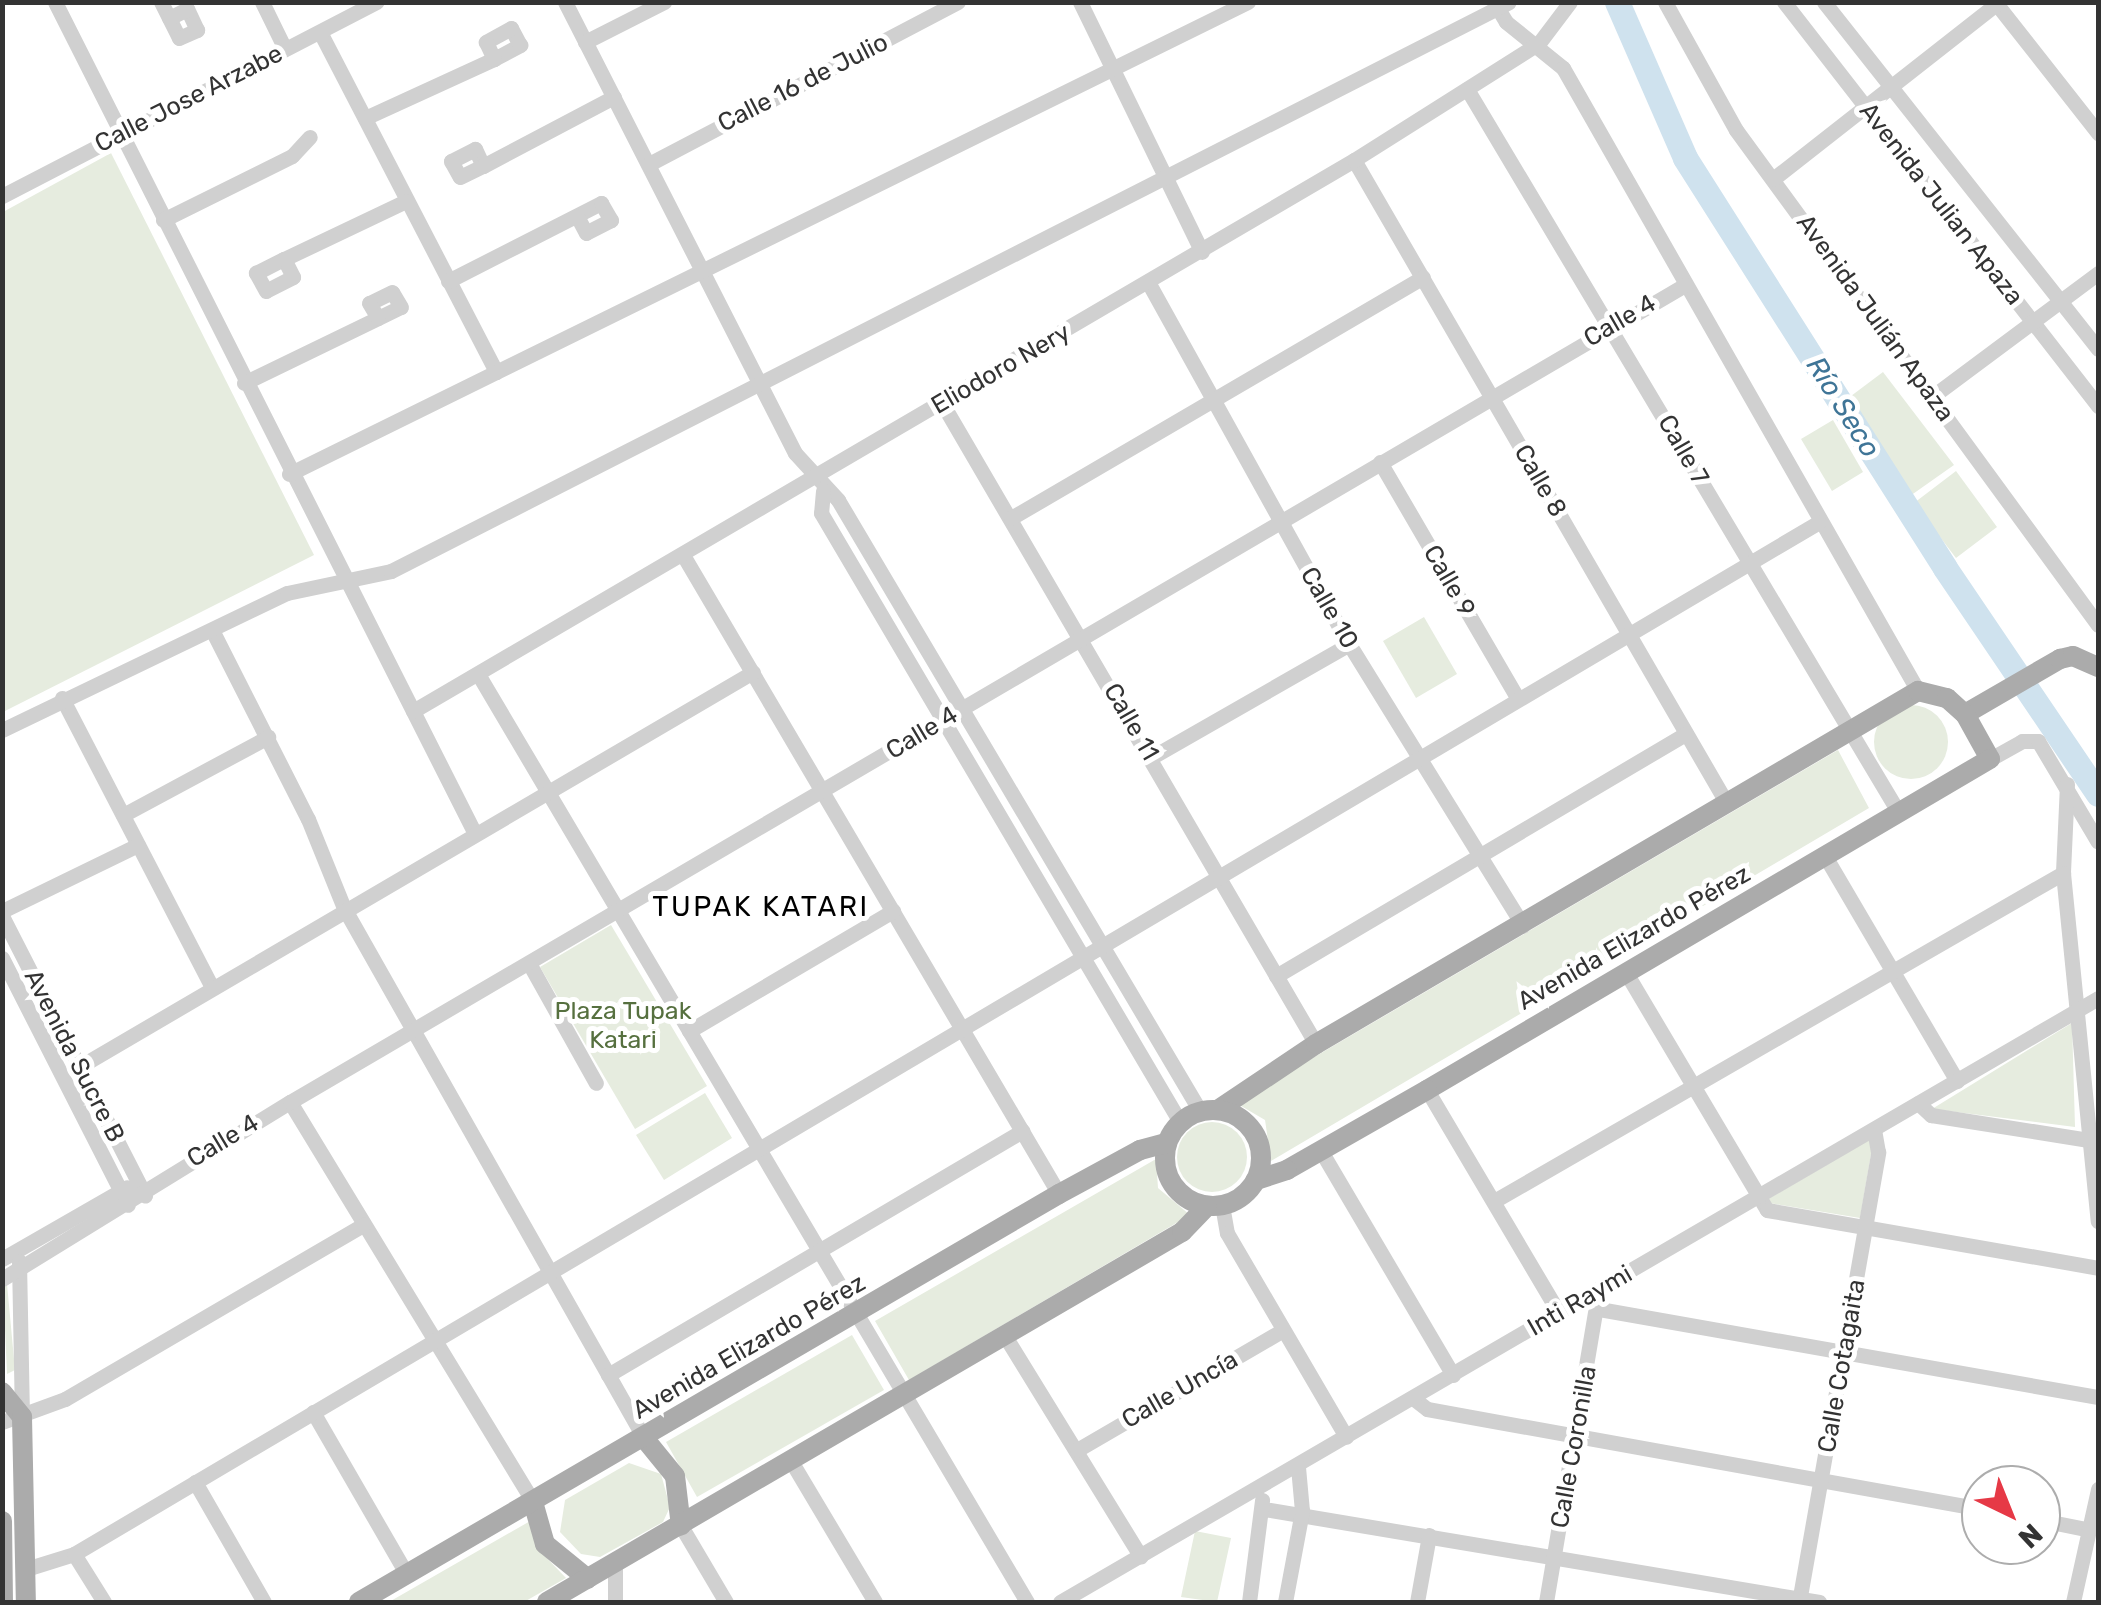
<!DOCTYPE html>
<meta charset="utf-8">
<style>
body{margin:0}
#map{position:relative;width:2101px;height:1605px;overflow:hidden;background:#fff;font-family:Rubik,sans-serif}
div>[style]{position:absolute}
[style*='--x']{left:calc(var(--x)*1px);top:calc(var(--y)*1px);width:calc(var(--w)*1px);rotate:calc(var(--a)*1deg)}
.green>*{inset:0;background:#e6ecdf}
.round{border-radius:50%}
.river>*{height:25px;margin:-12.5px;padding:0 12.5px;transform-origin:12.5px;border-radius:12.5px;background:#cfe2ee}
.minor>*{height:15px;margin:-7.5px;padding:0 7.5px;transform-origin:7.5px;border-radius:7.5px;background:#d0d0d0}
.major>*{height:20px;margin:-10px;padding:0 10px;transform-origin:10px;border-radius:10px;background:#ababab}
.major>.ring{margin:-10px;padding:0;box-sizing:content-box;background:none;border:20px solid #ababab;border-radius:50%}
span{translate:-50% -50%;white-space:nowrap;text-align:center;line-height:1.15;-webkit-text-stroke:10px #fff;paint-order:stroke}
.street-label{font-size:25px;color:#333}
.park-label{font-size:25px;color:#56703f}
.water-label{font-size:28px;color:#3f7597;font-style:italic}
.neighbourhood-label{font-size:28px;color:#000;letter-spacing:2.5px}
.frame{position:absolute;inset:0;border:5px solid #333;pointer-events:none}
.north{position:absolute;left:1961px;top:1465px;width:100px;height:100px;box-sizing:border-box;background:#fff;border:2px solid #adadad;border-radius:50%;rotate:137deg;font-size:28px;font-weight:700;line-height:40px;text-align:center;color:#333}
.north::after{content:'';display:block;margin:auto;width:35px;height:45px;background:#e63946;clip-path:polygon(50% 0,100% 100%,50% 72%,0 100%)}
</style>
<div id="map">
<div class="green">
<i style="clip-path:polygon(111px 153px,314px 555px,3px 712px,3px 212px)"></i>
<i style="clip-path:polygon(1883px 372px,1954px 465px,1910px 496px,1847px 399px)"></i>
<i style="clip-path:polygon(1833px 420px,1863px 472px,1832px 491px,1801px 439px)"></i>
<i style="clip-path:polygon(1956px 471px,1997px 527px,1956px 558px,1914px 503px)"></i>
<i style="clip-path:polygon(1424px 617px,1457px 674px,1416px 698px,1383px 641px)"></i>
<i class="round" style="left:1874px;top:705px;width:74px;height:74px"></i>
<i style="clip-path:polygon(1838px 750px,1869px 808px,1271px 1161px,1265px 1120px,1236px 1103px)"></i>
<i style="clip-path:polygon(611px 925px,707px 1086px,635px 1129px,540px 967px)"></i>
<i style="clip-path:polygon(2072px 1023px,2075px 1127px,1932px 1109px)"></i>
<i style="clip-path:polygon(705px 1093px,732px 1138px,664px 1180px,636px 1135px)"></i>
<i class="round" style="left:1177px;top:1122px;width:70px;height:70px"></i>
<i style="clip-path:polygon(1874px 1137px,1860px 1218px,1763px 1202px)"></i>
<i style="clip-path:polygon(1156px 1159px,1158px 1188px,1190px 1215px,909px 1380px,875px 1321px)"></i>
<i style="clip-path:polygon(7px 1284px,15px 1370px,7px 1374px,3px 1285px)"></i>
<i style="clip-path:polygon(852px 1335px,884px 1390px,697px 1497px,666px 1442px)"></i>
<i style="clip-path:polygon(629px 1463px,661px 1474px,670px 1507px,663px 1522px,600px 1557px,581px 1554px,560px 1532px,565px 1500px)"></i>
<i style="clip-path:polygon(532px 1520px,538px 1549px,566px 1578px,524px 1602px,389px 1602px)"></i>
<i style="clip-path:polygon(1195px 1531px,1231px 1538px,1217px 1602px,1181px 1597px)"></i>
</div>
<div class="river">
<i style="--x:1617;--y:2;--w:170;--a:66.4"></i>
<i style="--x:1685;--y:158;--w:485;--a:57.6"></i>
<i style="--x:1945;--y:568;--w:273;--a:55.9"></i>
</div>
<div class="minor">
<i style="--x:55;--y:2;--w:930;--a:63.21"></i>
<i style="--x:161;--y:2;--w:40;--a:63.4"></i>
<i style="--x:179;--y:38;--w:20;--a:-24"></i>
<i style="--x:197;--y:30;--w:23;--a:-115"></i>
<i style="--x:187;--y:9;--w:20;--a:153"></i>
<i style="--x:262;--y:2;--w:52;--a:63.9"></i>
<i style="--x:565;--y:2;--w:506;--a:62.98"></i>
<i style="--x:795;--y:453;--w:64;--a:47.5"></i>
<i style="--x:838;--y:500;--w:710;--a:59.35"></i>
<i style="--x:1080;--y:2;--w:278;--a:64"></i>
<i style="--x:1494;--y:2;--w:23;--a:59"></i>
<i style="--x:1506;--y:22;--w:73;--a:38.9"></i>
<i style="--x:1563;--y:68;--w:717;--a:60.32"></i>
<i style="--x:1665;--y:2;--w:146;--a:61"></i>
<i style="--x:1736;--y:130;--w:613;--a:53.82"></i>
<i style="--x:1784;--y:2;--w:512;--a:52.14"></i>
<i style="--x:1824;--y:2;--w:442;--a:51.7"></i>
<i style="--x:1995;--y:2;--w:167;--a:51.8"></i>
<i style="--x:320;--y:32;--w:383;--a:62.6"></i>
<i style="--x:585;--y:42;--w:89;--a:-26.9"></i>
<i style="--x:1467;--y:89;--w:843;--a:59.18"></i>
<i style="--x:365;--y:118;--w:142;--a:-24.6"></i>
<i style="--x:494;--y:59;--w:30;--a:-28"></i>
<i style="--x:520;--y:45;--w:19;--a:-118"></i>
<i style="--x:511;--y:28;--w:29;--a:151"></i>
<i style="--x:486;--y:42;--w:19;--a:65"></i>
<i style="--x:1354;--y:160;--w:742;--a:59.91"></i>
<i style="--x:649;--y:164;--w:349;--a:-27.7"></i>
<i style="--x:483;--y:166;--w:19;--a:-115"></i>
<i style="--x:475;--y:149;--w:27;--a:153"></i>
<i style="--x:451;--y:161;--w:18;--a:61"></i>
<i style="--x:460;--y:177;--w:25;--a:-26"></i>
<i style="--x:483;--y:166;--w:148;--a:-27.8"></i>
<i style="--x:1773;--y:179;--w:287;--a:-38.1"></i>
<i style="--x:2;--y:196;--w:422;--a:-27.4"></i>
<i style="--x:163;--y:220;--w:144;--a:-26.4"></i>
<i style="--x:292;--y:156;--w:26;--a:-47"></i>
<i style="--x:284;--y:259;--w:20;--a:63"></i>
<i style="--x:293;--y:277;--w:30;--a:153"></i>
<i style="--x:266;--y:291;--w:21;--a:-119"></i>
<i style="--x:256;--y:273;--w:31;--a:-27"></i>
<i style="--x:284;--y:259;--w:135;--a:-25.4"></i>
<i style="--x:448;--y:281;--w:172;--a:-27"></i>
<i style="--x:601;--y:203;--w:20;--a:60"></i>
<i style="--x:611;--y:220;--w:28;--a:153"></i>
<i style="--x:586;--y:233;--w:19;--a:-118"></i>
<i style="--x:1148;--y:282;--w:414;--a:61"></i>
<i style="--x:1349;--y:644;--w:331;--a:58.3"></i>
<i style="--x:244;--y:383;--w:149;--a:-25.9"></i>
<i style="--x:378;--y:318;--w:25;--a:-26"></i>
<i style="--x:401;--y:307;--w:17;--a:-121"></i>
<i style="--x:392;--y:292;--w:25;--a:154"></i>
<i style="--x:369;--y:303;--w:17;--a:59"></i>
<i style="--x:1933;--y:396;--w:206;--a:-36.7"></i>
<i style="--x:942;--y:403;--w:742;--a:59.74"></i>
<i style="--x:1380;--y:462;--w:274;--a:59.8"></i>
<i style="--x:289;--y:474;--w:1069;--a:-26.21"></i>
<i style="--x:823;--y:491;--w:22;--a:95"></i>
<i style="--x:821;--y:513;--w:707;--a:59.48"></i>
<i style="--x:1011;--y:518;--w:477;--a:-30.3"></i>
<i style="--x:683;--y:555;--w:741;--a:59.53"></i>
<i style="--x:212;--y:630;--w:212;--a:63.1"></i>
<i style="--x:308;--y:819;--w:96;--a:68"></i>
<i style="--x:344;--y:908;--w:609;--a:60.49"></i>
<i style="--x:478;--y:674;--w:1078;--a:59.39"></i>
<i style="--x:62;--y:698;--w:324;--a:62.6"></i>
<i style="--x:413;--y:711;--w:1090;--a:-30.35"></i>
<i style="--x:1354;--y:160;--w:219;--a:-32.3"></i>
<i style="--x:1539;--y:43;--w:51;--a:-52.9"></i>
<i style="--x:2;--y:730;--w:316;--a:-25.7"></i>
<i style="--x:287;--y:593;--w:106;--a:-11.9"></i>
<i style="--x:391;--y:571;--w:1254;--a:-26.97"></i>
<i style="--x:1152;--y:757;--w:227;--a:-29.8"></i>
<i style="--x:1990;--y:759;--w:37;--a:-29"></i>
<i style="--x:2022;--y:741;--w:16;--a:0"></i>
<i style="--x:2038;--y:741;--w:117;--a:59.3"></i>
<i style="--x:2067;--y:784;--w:89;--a:92.6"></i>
<i style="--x:2063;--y:873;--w:350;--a:84.3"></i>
<i style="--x:123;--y:815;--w:165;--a:-28.3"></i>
<i style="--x:1825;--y:856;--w:261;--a:59.6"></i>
<i style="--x:2;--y:911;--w:151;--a:-25.9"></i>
<i style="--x:2;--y:916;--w:314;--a:62.9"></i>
<i style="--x:2;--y:958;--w:277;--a:63"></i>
<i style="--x:530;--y:965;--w:135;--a:60.8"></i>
<i style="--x:1625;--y:971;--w:278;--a:59.3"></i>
<i style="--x:1767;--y:1210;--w:336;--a:9.9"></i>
<i style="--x:1276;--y:976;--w:476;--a:-30.6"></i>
<i style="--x:689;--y:1031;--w:237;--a:-30.5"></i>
<i style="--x:79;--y:1067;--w:781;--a:-30.37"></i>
<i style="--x:1427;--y:1090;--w:259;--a:59.4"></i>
<i style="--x:290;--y:1102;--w:468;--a:58.7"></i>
<i style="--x:1918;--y:1103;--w:18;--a:43"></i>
<i style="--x:1931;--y:1115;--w:166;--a:9"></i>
<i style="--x:1321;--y:1151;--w:260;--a:59.5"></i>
<i style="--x:1494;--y:1201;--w:657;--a:-29.96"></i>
<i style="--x:1222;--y:1205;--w:28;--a:80"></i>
<i style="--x:1227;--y:1233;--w:236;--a:59.7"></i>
<i style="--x:2;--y:1259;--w:144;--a:-29.9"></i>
<i style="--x:19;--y:1261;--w:156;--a:88.9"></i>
<i style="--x:2;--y:1279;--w:338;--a:-31.6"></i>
<i style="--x:290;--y:1102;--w:1617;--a:-30.36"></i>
<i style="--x:1599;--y:1309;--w:507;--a:10"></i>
<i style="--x:1005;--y:1336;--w:259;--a:58.4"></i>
<i style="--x:608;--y:1375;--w:481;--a:-30.5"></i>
<i style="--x:1413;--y:1398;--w:18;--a:38"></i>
<i style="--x:1427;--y:1409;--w:563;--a:10.23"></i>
<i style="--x:313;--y:1412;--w:188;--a:60"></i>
<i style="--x:2;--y:1422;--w:67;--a:-20.1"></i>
<i style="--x:65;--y:1399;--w:346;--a:-30.3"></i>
<i style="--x:1077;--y:1450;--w:238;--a:-30.2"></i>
<i style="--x:791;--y:1461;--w:164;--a:59.2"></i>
<i style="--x:195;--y:1482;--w:138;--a:60.1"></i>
<i style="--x:1264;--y:1509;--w:563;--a:9.51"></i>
<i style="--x:2041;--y:1520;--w:50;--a:11.5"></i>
<i style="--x:681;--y:1526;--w:88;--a:59.4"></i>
<i style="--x:74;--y:1554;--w:57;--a:58"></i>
<i style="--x:615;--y:1564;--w:38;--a:90"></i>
<i style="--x:26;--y:1569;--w:50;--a:-17.4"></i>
<i style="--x:74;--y:1554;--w:2027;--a:-30.6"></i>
<i style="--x:1060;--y:1602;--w:1201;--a:-30.19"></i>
<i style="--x:1249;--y:1602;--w:103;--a:-82.7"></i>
<i style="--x:1285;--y:1602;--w:93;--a:-79.4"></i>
<i style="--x:1302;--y:1511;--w:44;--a:-95.2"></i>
<i style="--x:1417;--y:1602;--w:68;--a:-79.8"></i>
<i style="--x:1546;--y:1602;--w:305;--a:-80.4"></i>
<i style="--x:1799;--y:1602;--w:457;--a:-80"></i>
<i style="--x:1878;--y:1152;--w:23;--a:-100"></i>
<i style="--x:2073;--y:1602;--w:116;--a:-77.5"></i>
</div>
<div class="major">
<i style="--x:1965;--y:714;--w:110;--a:-30.1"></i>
<i style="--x:2060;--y:659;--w:13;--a:-13"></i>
<i style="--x:2073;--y:656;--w:27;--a:24"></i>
<i style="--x:1219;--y:1109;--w:117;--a:-33.8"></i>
<i style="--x:1316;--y:1044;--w:698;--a:-30.39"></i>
<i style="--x:1918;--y:691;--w:30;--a:14"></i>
<i style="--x:1947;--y:698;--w:24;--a:42"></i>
<i style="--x:1965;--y:714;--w:51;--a:60.9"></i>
<i style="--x:1990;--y:759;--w:653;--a:149.55"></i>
<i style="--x:1427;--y:1090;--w:161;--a:150.3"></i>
<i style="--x:1287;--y:1170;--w:33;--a:162"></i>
<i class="ring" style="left:1165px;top:1110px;width:76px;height:76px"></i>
<i style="--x:2;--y:1392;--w:32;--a:51"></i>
<i style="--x:22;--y:1417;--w:185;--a:88.8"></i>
<i style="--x:644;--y:1438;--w:49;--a:50.8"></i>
<i style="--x:675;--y:1476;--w:50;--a:83.2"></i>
<i style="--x:533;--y:1502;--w:44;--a:74.1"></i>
<i style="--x:545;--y:1544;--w:55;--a:39.1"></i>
<i style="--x:2;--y:1521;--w:81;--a:89.3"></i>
<i style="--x:359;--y:1602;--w:810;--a:-30.24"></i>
<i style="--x:1059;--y:1194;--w:92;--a:-28.5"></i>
<i style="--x:1140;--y:1150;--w:28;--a:-15"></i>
<i style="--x:547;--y:1602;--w:735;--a:-30.23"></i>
<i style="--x:1182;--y:1232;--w:36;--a:-46"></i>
</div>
<div class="street-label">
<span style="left:803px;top:83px;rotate:-27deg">Calle 16 de Julio</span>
<span style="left:189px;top:99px;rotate:-27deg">Calle Jose Arzabe</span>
<span style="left:1941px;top:204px;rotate:52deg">Avenida Julian Apaza</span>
<span style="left:1875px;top:318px;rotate:54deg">Avenida Julián Apaza</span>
<span style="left:1620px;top:321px;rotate:-30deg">Calle 4</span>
<span style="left:1001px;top:369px;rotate:-30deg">Eliodoro Nery</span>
<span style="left:1683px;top:450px;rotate:60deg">Calle 7</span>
<span style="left:1540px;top:481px;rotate:60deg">Calle 8</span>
<span style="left:1449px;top:581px;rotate:60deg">Calle 9</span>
<span style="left:1329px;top:608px;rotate:60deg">Calle 10</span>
<span style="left:1131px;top:722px;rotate:60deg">Calle 11</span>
<span style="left:922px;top:733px;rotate:-31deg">Calle 4</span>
<span style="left:1634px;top:938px;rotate:-30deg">Avenida Elizardo Pérez</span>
<span style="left:74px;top:1056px;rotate:63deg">Avenida Sucre B</span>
<span style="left:223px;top:1141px;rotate:-31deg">Calle 4</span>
<span style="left:1580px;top:1301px;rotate:-30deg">Inti Raymi</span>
<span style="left:749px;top:1347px;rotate:-30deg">Avenida Elizardo Pérez</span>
<span style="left:1842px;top:1366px;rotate:-80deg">Calle Cotagaita</span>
<span style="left:1180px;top:1390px;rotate:-30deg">Calle Uncía</span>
<span style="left:1574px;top:1447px;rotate:-80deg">Calle Coronilla</span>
</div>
<div class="park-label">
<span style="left:623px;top:1026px">Plaza Tupak<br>Katari</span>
</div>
<div class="water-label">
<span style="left:1843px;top:407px;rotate:58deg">Río Seco</span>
</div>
<div class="neighbourhood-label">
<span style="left:761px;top:907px">TUPAK KATARI</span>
</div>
<div class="frame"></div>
<div class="north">N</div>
</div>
